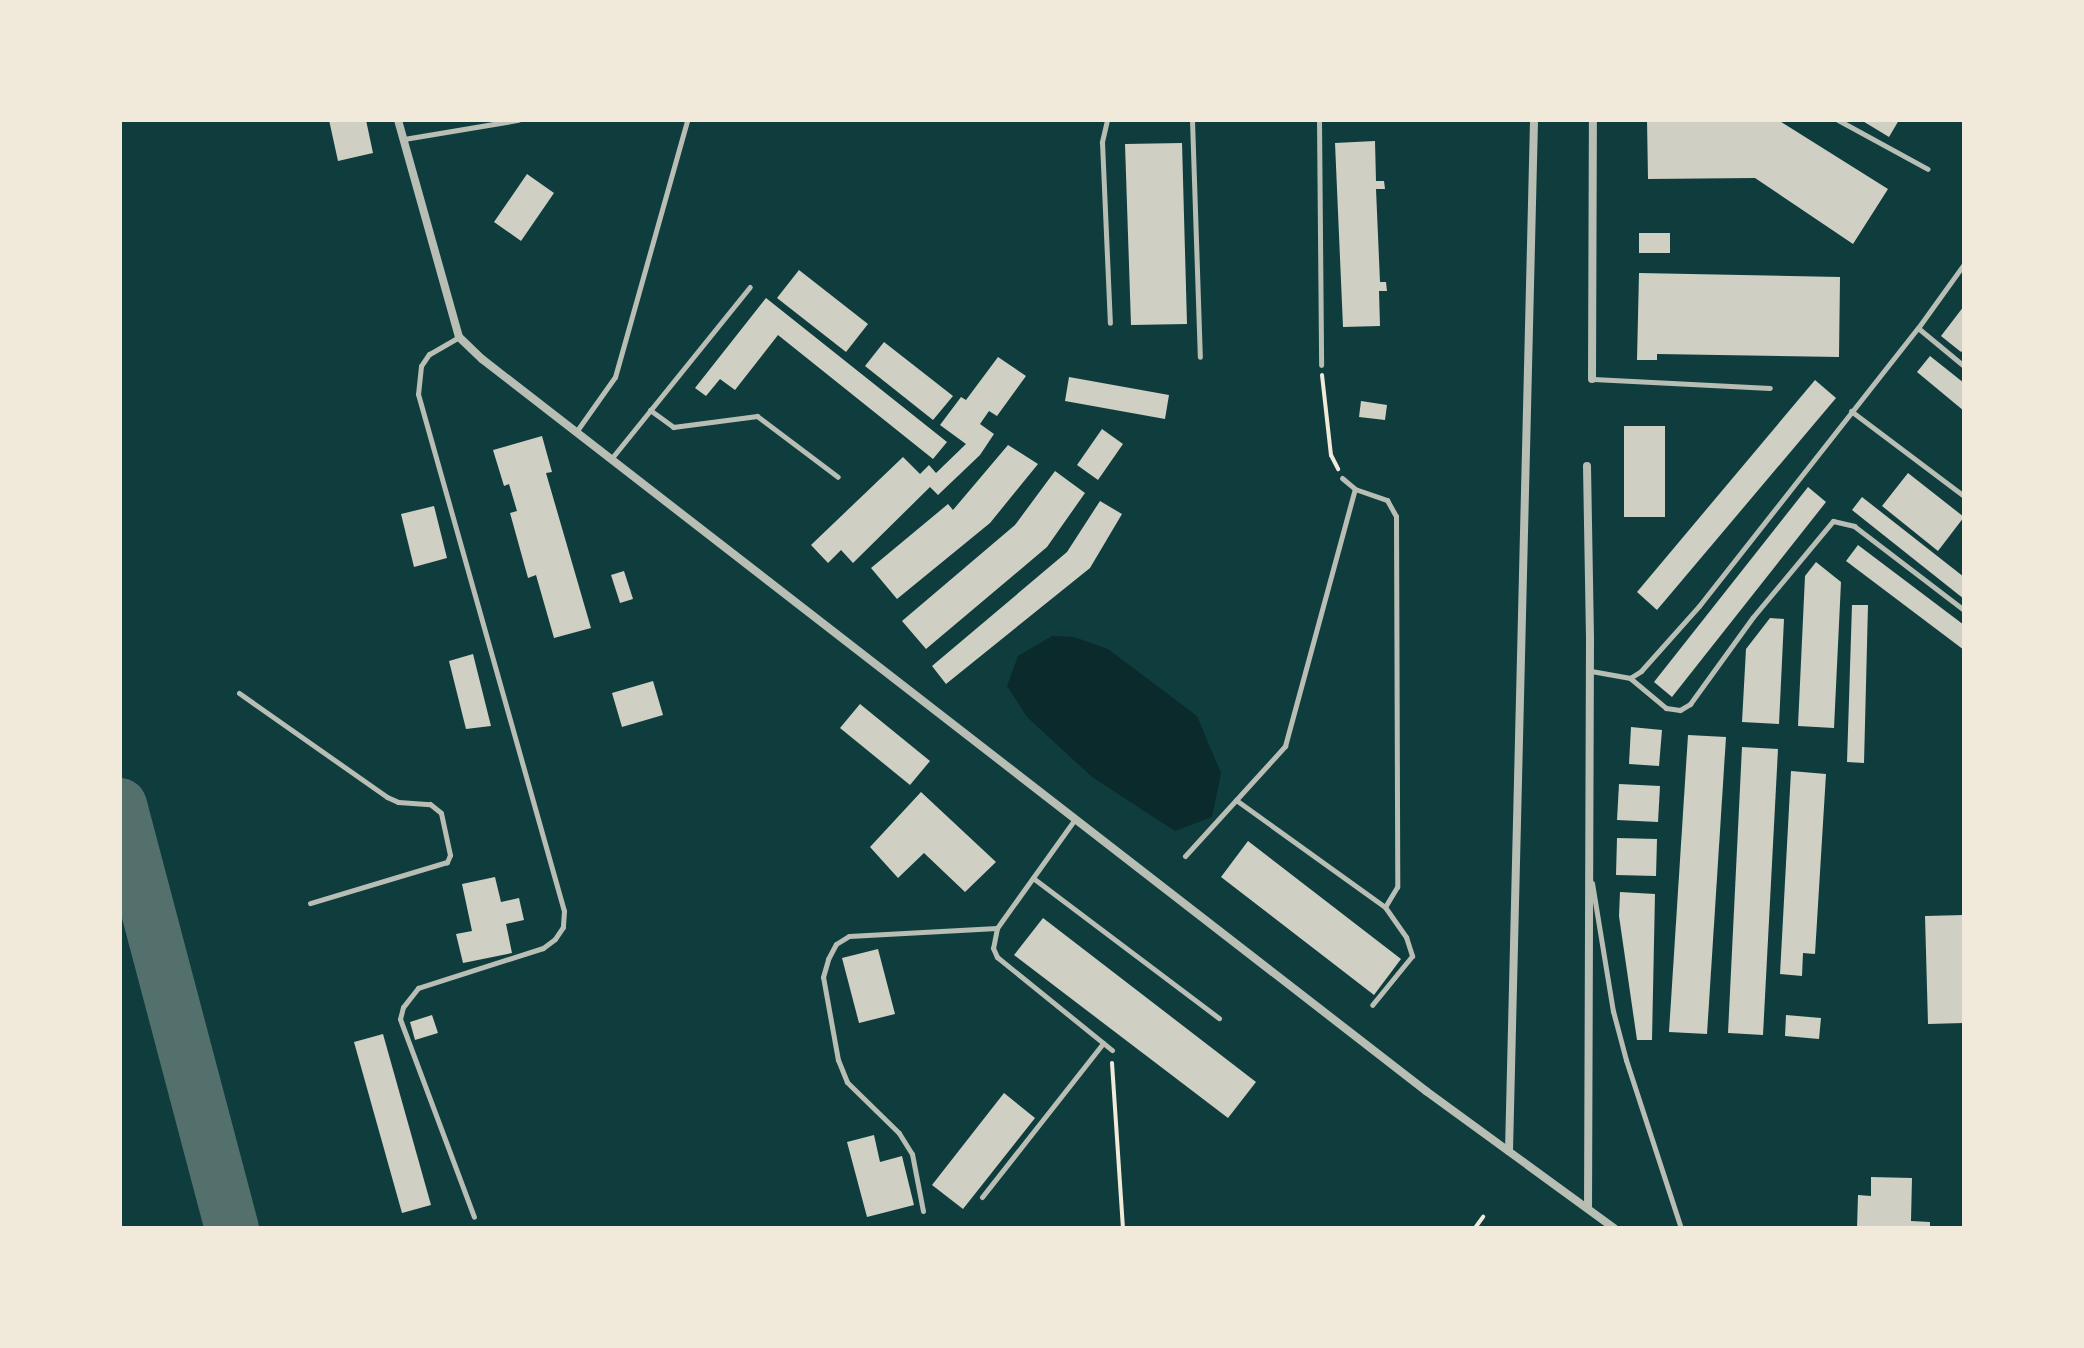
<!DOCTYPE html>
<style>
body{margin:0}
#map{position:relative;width:2084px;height:1348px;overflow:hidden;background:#0f3d3e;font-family:"Noto Sans",sans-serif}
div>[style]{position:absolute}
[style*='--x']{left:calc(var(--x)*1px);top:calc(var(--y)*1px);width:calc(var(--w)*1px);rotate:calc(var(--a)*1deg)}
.water>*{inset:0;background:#0a2a2b}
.taxiway>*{height:54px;margin:-27px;padding:0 27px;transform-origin:27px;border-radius:27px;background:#53706d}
.building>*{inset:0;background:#cfcfc3}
.path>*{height:4px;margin:-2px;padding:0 2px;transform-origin:2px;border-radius:2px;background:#f1e9da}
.service>*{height:5px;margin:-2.5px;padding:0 2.5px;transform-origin:2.5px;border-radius:2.5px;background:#b8beb3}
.minor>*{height:8px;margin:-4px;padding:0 4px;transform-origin:4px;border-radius:4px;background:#b8beb3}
span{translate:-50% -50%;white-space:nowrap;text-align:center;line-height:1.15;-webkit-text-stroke:8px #f1e9da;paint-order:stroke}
.frame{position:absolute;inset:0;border:122px solid #f1e9da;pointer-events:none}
</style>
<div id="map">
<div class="water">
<i style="clip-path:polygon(1052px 636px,1074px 637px,1108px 649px,1197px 716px,1221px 773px,1212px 817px,1175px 831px,1092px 777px,1027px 717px,1007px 686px,1018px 656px)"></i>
</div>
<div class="taxiway">
<i style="--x:120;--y:805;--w:438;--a:75.2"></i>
</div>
<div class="building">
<i style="clip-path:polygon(329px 120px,366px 120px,373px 153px,338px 161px)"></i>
<i style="clip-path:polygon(1647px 120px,1778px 120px,1888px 189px,1853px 244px,1755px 178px,1648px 179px)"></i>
<i style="clip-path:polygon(1861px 120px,1899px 120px,1889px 137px)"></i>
<i style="clip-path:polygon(1375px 141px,1376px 181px,1384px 181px,1385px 189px,1376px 189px,1380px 282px,1386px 282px,1387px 291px,1379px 291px,1380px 326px,1343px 327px,1335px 143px)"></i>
<i style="clip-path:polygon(1182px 143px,1187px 324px,1131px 325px,1125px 144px)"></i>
<i style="clip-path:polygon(527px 174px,554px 193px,521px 241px,494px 222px)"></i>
<i style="clip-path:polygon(1639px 233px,1670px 233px,1670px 253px,1639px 253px)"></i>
<i style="clip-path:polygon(799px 270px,868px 324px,846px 352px,777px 298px)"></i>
<i style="clip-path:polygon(1639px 273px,1840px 277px,1839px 357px,1657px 354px,1657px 360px,1637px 360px)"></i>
<i style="clip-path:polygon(766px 298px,947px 442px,933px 459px,778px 335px,735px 390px,720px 379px,706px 396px,695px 388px)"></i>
<i style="clip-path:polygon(1964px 306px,1964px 349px,1961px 352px,1941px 336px)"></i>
<i style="clip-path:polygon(884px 342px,953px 396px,933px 420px,865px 366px)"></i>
<i style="clip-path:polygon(1930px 356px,1964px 383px,1964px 411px,1917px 372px)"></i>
<i style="clip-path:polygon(998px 357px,1026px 376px,997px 416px,989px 411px,980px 424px,994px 434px,980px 455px,938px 495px,930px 487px,853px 563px,841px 550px,828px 563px,811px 545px,903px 457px,920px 474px,929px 465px,936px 473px,966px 444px,940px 425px,961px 397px,966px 400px)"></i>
<i style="clip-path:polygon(1069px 377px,1169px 395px,1165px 419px,1065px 401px)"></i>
<i style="clip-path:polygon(1815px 380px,1836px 398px,1657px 610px,1637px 592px)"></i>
<i style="clip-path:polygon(1361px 401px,1387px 405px,1385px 420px,1359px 417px)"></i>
<i style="clip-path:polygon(1624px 426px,1665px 426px,1665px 517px,1624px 517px)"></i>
<i style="clip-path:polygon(1102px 429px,1123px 444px,1098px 480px,1077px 465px)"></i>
<i style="clip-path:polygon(542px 436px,552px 472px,546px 473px,591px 628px,554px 638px,536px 575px,528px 578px,510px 513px,517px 511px,509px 484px,504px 486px,493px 450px)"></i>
<i style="clip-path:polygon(1008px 445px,1038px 464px,990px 523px,897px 599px,871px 568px,948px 504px,953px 510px)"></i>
<i style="clip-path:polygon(1055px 471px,1085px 493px,1047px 547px,926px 649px,902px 621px,1015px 525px)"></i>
<i style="clip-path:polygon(1908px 473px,1964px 517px,1938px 551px,1882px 506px)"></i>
<i style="clip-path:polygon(1808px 487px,1826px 502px,1672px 697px,1654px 682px)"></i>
<i style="clip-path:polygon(1862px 497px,1964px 577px,1964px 599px,1852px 510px)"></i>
<i style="clip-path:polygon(1100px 501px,1122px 514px,1090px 568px,946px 684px,932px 666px,1067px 552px)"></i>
<i style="clip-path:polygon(434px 506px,447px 558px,414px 567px,401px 514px)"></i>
<i style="clip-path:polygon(1858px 545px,1964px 625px,1964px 650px,1846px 561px)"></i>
<i style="clip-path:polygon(1816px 562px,1841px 582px,1834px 728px,1798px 726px,1805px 576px)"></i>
<i style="clip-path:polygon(624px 571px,633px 599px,620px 603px,611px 575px)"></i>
<i style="clip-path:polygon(1852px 605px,1868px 605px,1864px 763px,1847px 762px)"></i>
<i style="clip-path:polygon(1770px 618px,1784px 619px,1779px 724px,1742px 722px,1746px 649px)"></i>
<i style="clip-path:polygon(473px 654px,491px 726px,466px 729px,449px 661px)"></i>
<i style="clip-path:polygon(653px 681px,663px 715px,622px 727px,612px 693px)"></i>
<i style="clip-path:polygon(860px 704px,930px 761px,910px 785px,840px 728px)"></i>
<i style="clip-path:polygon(1631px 727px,1662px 730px,1659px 766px,1629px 764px)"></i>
<i style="clip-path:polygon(1688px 735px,1726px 737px,1707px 1034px,1669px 1032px)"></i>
<i style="clip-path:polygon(1742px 747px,1778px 749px,1763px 1035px,1728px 1033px)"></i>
<i style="clip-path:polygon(1791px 771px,1826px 774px,1815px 954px,1803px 953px,1802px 976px,1780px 974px)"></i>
<i style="clip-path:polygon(1619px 784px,1660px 786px,1658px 822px,1617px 820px)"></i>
<i style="clip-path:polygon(921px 792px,996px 862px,965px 892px,924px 853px,898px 878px,870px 847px)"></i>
<i style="clip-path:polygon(1617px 838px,1657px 839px,1656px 876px,1616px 875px)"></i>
<i style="clip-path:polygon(1248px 841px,1401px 959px,1374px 995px,1221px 877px)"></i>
<i style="clip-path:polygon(495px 877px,501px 902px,519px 898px,524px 920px,506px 924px,512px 953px,463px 963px,456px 934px,472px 931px,462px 884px)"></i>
<i style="clip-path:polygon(1620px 892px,1655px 894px,1652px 1040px,1637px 1040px,1619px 916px)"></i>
<i style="clip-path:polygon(1964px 915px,1964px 1023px,1928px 1024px,1925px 916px)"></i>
<i style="clip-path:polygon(1043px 918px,1256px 1082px,1228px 1118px,1014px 955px)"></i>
<i style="clip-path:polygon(878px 949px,895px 1014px,859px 1023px,842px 958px)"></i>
<i style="clip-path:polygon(432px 1015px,438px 1033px,415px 1040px,410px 1022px)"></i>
<i style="clip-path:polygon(1786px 1015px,1821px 1018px,1819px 1039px,1785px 1036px)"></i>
<i style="clip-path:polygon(383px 1034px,431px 1205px,402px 1213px,354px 1042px)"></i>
<i style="clip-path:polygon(1004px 1093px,1035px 1118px,963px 1209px,932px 1185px)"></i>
<i style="clip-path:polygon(874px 1135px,880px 1162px,902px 1156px,914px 1205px,867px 1217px,847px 1142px)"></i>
<i style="clip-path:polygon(1871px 1177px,1912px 1178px,1911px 1221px,1930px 1222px,1930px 1228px,1857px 1228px,1858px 1195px,1871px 1196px)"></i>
</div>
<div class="path">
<i style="--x:1322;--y:375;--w:81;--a:83.6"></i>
<i style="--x:1331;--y:455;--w:16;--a:63"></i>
<i style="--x:1112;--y:1063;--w:165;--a:86.2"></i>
<i style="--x:1475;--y:1228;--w:14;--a:-54"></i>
</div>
<div class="service">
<i style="--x:1107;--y:120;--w:23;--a:103"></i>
<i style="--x:1102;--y:142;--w:181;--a:87.5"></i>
<i style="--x:1192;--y:120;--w:237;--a:88.1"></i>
<i style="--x:1319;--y:120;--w:245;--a:89.5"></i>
<i style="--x:1838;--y:120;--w:102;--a:28.6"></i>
<i style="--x:404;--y:139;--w:116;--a:-9.5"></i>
<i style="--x:1918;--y:328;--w:60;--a:39.6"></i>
<i style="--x:459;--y:337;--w:34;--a:150"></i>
<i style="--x:429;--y:354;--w:14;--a:124"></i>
<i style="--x:421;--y:366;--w:28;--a:96"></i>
<i style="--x:418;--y:394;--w:537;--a:74.23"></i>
<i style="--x:564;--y:911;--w:16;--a:94"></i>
<i style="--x:563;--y:927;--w:14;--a:124"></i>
<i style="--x:555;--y:939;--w:15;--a:143"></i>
<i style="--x:543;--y:948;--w:131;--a:162.3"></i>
<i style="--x:418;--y:988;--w:24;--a:128"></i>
<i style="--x:403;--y:1007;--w:12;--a:104"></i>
<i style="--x:400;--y:1019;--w:211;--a:69.5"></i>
<i style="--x:1593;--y:379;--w:177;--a:2.9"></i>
<i style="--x:650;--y:410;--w:29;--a:36"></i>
<i style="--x:673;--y:427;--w:85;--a:-7.5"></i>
<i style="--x:757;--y:416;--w:101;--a:37"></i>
<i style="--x:1851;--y:411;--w:141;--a:37"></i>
<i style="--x:576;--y:432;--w:67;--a:-54.7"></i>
<i style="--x:615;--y:377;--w:267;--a:-74.3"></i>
<i style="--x:611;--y:459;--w:221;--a:-51.1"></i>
<i style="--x:1342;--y:478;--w:17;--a:40"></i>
<i style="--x:1355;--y:489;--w:34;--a:19"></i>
<i style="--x:1387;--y:500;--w:18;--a:61"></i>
<i style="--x:1396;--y:516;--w:371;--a:89.8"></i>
<i style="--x:1397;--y:887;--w:23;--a:121"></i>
<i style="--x:1591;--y:671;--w:40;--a:10"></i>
<i style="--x:1630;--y:678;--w:13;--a:-32"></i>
<i style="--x:1641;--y:671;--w:87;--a:-48.3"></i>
<i style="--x:1699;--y:606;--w:354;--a:-51.8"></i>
<i style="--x:1918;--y:328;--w:79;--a:-54.3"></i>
<i style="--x:1630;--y:678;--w:47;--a:39.8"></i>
<i style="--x:1666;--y:708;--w:14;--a:8"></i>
<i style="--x:1680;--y:710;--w:12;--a:-31"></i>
<i style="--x:1690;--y:704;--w:107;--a:-54.1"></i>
<i style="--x:1753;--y:617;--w:125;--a:-50.2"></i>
<i style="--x:1833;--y:521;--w:22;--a:13"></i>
<i style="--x:1854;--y:526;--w:138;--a:37.4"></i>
<i style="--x:239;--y:693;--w:181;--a:35.1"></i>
<i style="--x:387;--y:797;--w:12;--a:24"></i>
<i style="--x:398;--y:802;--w:32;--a:4"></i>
<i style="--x:430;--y:804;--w:14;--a:39"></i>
<i style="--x:441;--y:813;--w:43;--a:77.9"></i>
<i style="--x:450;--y:855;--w:8;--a:113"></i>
<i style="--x:447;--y:862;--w:143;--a:163.3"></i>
<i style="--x:1236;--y:800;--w:183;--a:35.7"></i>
<i style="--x:1385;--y:907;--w:37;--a:55"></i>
<i style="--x:1406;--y:937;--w:20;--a:72"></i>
<i style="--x:1412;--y:956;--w:63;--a:129.2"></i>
<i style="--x:1075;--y:819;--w:134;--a:125.6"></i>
<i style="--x:997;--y:928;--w:20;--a:101"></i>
<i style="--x:993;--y:948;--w:10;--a:66"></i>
<i style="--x:997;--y:957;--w:148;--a:39"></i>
<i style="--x:1185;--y:856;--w:149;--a:-47.7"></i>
<i style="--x:1285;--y:746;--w:266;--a:-74.8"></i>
<i style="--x:1033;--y:878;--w:233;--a:37"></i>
<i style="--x:1592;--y:883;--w:130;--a:80.7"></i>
<i style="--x:1613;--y:1011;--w:51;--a:75.1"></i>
<i style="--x:1626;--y:1060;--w:177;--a:71.9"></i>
<i style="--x:982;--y:1197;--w:196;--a:-51.8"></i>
<i style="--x:923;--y:1211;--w:58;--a:-100.9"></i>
<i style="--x:912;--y:1154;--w:25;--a:-122"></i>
<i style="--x:899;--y:1133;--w:73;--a:-135.6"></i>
<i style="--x:847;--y:1082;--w:24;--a:-112"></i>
<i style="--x:838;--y:1060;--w:84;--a:-100.2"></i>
<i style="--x:823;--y:977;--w:19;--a:-74"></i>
<i style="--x:828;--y:959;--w:17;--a:-62"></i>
<i style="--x:836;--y:944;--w:15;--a:-32"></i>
<i style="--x:849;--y:936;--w:148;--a:-3.1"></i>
</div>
<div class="minor">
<i style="--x:398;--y:120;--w:225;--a:74.3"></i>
<i style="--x:459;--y:337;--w:32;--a:44"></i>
<i style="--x:482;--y:359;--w:1195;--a:37.79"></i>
<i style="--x:1426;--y:1091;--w:233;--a:36.1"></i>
<i style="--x:1592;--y:379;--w:259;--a:-89.8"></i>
<i style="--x:1587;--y:466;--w:174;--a:89"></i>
<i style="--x:1590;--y:640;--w:568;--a:90.2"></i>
<i style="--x:1509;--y:1151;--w:1031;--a:-88.61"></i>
</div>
<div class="frame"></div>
</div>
